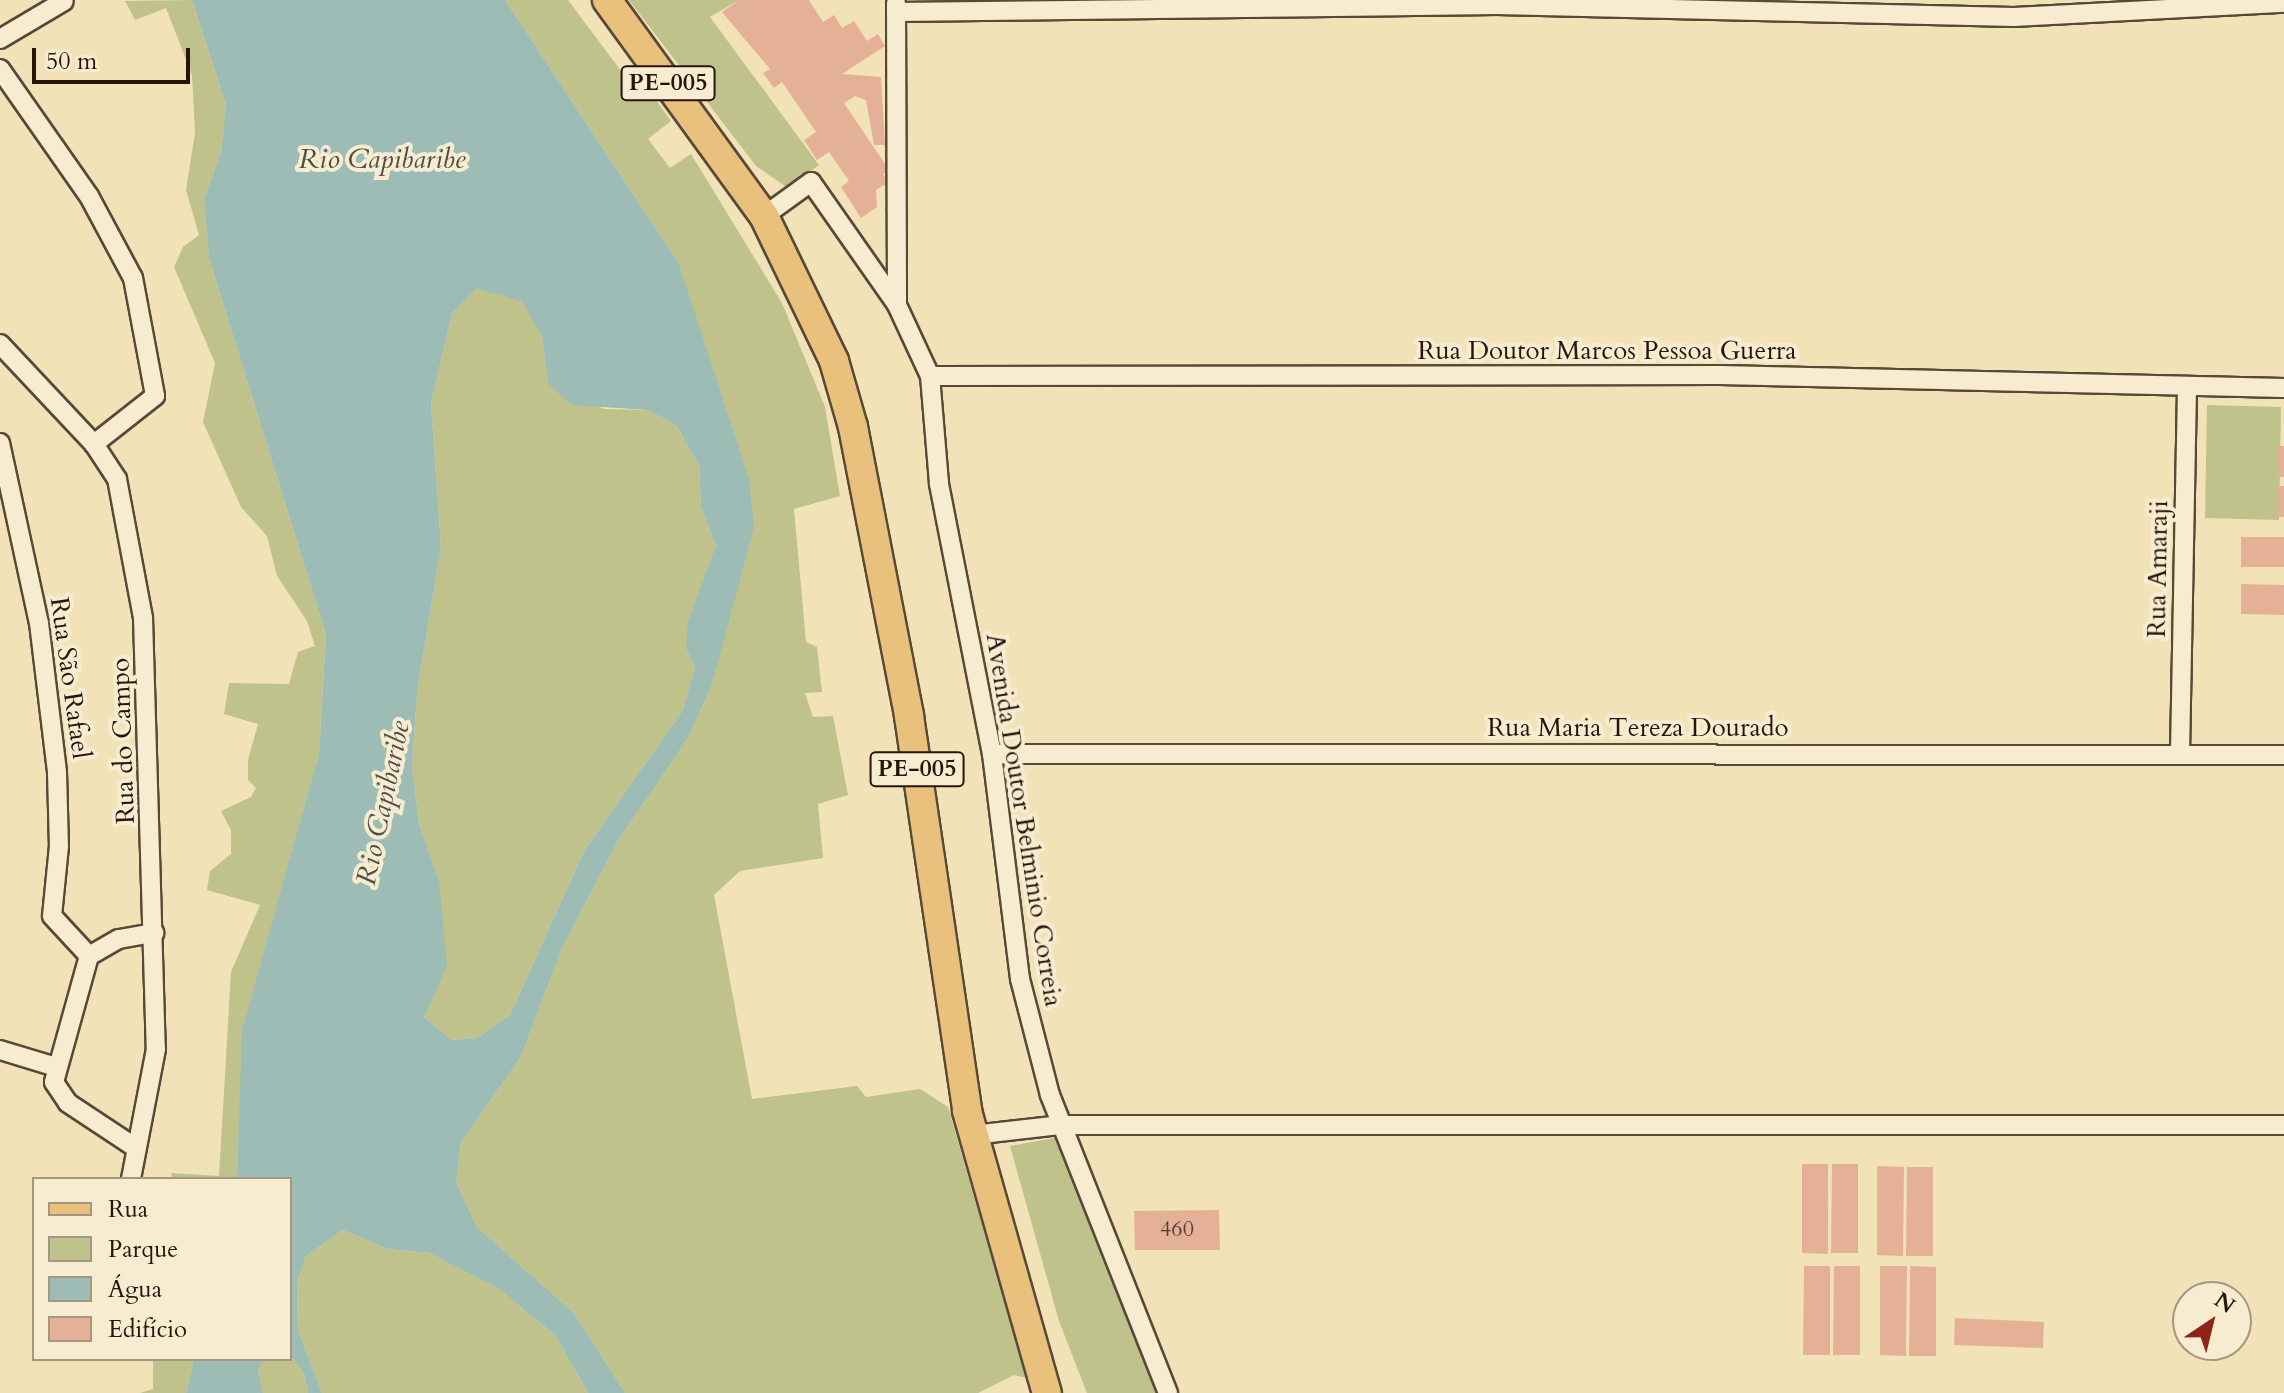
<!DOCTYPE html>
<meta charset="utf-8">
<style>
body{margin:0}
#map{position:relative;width:2284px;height:1393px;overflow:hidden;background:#f2e2b7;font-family:Cardo,serif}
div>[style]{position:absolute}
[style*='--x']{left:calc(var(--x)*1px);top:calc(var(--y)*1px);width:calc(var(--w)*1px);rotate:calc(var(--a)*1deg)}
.green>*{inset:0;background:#bfc28b}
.water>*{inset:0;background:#9cbcb5}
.building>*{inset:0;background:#e5b098}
.roads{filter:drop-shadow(2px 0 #584838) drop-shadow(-2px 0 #584838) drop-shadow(0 2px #584838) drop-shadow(0 -2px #584838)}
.minor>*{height:18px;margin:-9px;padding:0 9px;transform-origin:9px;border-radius:9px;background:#f7ecd0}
.primary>*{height:28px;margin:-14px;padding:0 14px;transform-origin:14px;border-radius:14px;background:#e9c17c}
span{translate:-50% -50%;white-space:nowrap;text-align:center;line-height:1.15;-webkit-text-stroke:8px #f7ecd0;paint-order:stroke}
.number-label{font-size:22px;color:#553c30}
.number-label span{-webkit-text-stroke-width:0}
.shield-label span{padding:2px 6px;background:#f7ecd0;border:2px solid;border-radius:6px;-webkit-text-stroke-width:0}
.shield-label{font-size:24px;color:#25150d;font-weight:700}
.street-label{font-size:26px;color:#25150d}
.water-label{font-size:28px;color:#4f4f48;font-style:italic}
.legend{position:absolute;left:32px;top:1177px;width:260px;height:184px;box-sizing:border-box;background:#f7ecd0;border:2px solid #a39682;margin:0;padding:10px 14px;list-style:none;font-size:24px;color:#25150d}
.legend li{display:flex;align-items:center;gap:16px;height:40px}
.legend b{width:40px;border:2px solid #a39682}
.north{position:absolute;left:2172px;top:1281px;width:80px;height:80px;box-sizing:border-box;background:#f7ecd0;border:2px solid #a39682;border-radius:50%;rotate:35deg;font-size:22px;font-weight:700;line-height:32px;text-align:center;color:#25150d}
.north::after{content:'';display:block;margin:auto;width:28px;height:36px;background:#8f2418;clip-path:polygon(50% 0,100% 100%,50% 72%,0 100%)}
.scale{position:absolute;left:32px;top:48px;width:158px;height:36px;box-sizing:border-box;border:4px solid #25150d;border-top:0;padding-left:10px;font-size:24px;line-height:28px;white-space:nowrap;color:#25150d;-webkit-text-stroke:6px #f7ecd0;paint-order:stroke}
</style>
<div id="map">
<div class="green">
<i style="clip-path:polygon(192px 0,226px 105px,221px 151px,204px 200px,209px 258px,326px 635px,319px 753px,243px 1031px,237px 1179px,172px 1179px,171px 1173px,219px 1176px,231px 972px,260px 905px,207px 890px,210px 871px,231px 854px,231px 830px,221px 811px,251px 797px,256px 788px,248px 780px,248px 760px,258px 724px,224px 714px,229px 683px,289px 684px,298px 652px,315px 646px,307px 621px,277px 576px,267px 536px,241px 507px,203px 422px,215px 363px,174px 267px,183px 247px,199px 235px,186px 190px,195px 133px,192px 75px,166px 8px,135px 20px,125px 1px)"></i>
<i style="clip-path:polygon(505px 0,568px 0,627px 79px,636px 72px,671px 121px,648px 139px,670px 168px,691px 154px,782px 303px,825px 407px,840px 496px,794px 509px,806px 642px,817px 647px,822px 692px,805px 693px,813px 717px,833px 716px,848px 795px,818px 804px,823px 858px,740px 871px,714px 895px,752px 1099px,857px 1086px,866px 1097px,920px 1089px,948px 1107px,1027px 1378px,1014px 1375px,978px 1393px,625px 1393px,573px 1312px,477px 1227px,456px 1182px,461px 1142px,521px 1057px,562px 948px,618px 841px,688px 738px,712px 685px,738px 583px,678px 262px)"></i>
<i style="clip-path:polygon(629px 0,739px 0,710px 17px,819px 165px,788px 188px,756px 166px)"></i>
<i style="clip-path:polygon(476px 289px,522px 300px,542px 337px,548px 383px,604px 409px,648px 410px,677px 426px,699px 466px,701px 507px,716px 546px,686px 649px,695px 667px,683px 710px,584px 851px,510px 1015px,477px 1038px,452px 1040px,424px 1017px,435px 988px,439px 880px,419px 823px,412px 766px,417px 693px,441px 547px,431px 403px,452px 314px)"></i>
<i style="clip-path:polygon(2207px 405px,2281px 407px,2279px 520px,2205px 518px)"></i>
<i style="clip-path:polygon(1059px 1137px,1157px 1393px,1087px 1393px,1059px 1321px,1010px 1146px)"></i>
<i style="clip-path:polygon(343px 1230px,388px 1249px,429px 1253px,499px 1289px,555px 1335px,588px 1393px,322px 1393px,298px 1330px,297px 1283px,306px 1256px)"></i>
<i style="clip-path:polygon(290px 1355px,304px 1373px,308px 1393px,263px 1393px,258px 1368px,264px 1359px)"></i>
<i style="clip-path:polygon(153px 1359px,194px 1359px,186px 1393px,140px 1393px,153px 1389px)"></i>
</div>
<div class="water">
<i style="clip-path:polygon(evenodd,192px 0,505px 0,678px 262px,749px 479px,754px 527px,712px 685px,688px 738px,618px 841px,562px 948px,521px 1057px,461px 1142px,456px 1182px,477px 1227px,573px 1312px,625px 1393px,588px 1393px,555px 1335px,499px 1289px,429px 1253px,388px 1249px,343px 1230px,306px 1256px,297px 1283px,298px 1330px,322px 1393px,308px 1393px,304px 1373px,290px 1355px,290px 1179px,237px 1179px,242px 1031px,319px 753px,326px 635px,209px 258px,204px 200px,221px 151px,226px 105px,192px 0,476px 289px,522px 301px,542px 337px,548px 383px,571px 405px,648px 410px,677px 426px,699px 466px,701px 507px,716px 546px,688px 622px,686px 649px,695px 667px,683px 710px,584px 851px,510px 1015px,477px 1038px,452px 1040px,424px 1017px,447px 966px,439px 880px,419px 823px,412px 766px,417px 693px,441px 547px,431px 403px,452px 314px,476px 289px)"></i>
<i style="clip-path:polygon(194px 1359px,264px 1359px,258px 1369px,263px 1393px,186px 1393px)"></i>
</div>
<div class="building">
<i style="clip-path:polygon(739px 0,809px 0,823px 22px,834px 15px,842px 28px,854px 21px,867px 41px,878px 34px,885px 46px,842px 74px,881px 77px,885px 145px,874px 145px,866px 100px,855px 96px,844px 103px,889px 170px,883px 174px,889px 182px,876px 190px,877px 207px,861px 218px,841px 187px,849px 181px,829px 152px,817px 160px,804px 140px,816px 132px,782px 82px,774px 88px,763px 73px,770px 69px,722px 12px)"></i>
<i style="clip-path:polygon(2278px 446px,2284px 446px,2284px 477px,2279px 477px)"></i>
<i style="clip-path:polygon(2278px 486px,2284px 486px,2284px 517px,2279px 517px)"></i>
<i style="clip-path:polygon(2241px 537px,2284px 537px,2284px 567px,2241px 567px)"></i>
<i style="clip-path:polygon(2241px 584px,2284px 585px,2284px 615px,2241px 614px)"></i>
<i style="clip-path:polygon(1802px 1164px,1828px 1164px,1828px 1254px,1802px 1253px)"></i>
<i style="clip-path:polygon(1832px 1164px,1858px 1164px,1858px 1253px,1831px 1253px)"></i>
<i style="clip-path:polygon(1877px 1166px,1904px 1167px,1903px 1256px,1877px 1255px)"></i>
<i style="clip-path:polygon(1907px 1167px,1933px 1167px,1933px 1256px,1906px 1256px)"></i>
<i style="clip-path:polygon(1219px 1210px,1220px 1250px,1135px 1250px,1134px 1211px)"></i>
<i style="clip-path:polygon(1804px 1266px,1830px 1266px,1830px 1355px,1803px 1355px)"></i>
<i style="clip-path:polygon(1834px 1266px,1860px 1266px,1860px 1355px,1833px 1355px)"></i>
<i style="clip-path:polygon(1880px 1266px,1907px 1266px,1906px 1356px,1880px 1355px)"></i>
<i style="clip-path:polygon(1910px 1266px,1936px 1267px,1936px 1356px,1909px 1356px)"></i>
<i style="clip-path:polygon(1955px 1318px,2044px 1322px,2043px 1348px,1954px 1345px)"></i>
</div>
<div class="roads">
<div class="minor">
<i style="--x:896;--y:3;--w:302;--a:89.8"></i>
<i style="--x:896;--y:12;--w:601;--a:-0.67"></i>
<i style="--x:1497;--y:5;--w:517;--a:1.33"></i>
<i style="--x:2014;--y:17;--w:270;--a:-3"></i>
<i style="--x:0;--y:39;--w:74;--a:-30.7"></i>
<i style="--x:0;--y:69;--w:155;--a:55"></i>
<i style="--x:89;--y:196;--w:93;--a:61.8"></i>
<i style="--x:133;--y:278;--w:120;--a:79.4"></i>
<i style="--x:155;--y:396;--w:78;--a:141.8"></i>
<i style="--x:764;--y:216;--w:58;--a:-35.9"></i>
<i style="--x:811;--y:182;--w:150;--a:55"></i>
<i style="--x:897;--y:305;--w:78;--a:65.1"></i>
<i style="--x:930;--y:376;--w:108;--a:85.2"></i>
<i style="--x:939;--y:484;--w:275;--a:78.9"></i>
<i style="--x:992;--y:754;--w:227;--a:82.9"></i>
<i style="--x:1020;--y:979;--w:120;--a:75.5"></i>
<i style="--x:1050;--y:1095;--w:321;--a:68.4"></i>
<i style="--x:0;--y:344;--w:137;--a:46.8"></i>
<i style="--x:94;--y:444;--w:42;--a:56.7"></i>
<i style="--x:117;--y:479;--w:141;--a:79.4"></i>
<i style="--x:143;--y:618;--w:431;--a:88.3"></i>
<i style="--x:156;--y:1049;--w:132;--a:100.9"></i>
<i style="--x:930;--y:376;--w:790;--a:-0.07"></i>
<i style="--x:1720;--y:375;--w:564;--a:1.32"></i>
<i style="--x:0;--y:443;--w:184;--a:77.8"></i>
<i style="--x:39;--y:623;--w:150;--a:83.1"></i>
<i style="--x:57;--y:772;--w:74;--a:88.5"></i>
<i style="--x:59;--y:846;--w:70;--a:95.7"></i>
<i style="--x:52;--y:916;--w:54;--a:47.2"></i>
<i style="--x:2180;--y:753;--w:366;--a:-88.9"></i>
<i style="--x:992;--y:754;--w:1292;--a:0.04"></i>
<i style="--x:0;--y:1050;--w:59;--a:16.9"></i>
<i style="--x:973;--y:1135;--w:89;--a:-6.5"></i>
<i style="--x:1061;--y:1125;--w:1223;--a:0"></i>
<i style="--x:136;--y:1148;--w:82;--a:-146.5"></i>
<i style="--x:68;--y:1103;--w:25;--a:-124"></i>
<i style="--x:54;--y:1082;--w:131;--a:-74.5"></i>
<i style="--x:89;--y:956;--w:34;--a:-30"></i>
<i style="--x:119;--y:939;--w:36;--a:-10"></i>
</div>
<div class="primary">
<i style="--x:607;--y:0;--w:267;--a:54"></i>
<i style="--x:764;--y:216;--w:161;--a:64.2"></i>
<i style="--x:834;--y:361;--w:69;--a:73.9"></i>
<i style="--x:853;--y:427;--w:294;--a:79"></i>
<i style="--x:909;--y:716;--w:399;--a:81.6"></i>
<i style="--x:967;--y:1111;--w:293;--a:74.2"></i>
</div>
</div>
<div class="number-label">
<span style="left:1177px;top:1230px">460</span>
</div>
<div class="shield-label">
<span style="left:668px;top:83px">PE-005</span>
<span style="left:917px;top:769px">PE-005</span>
</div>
<div class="street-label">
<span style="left:1607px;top:351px">Rua Doutor Marcos Pessoa Guerra</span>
<span style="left:2158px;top:569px;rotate:-89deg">Rua Amaraji</span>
<span style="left:70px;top:678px;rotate:82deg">Rua São Rafael</span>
<span style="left:1638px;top:728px">Rua Maria Tereza Dourado</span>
<span style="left:123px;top:741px;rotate:-92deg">Rua do Campo</span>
<span style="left:1024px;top:820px;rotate:81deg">Avenida Doutor Belminio Correia</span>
</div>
<div class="water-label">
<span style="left:382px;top:159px">Rio Capibaribe</span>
<span style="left:383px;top:803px;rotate:-78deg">Rio Capibaribe</span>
</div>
<ul class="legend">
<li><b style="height:10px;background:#e9c17c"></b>Rua</li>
<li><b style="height:22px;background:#bfc28b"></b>Parque</li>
<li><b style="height:22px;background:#9cbcb5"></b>Água</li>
<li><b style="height:22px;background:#e5b098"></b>Edifício</li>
</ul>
<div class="north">N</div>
<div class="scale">50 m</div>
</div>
